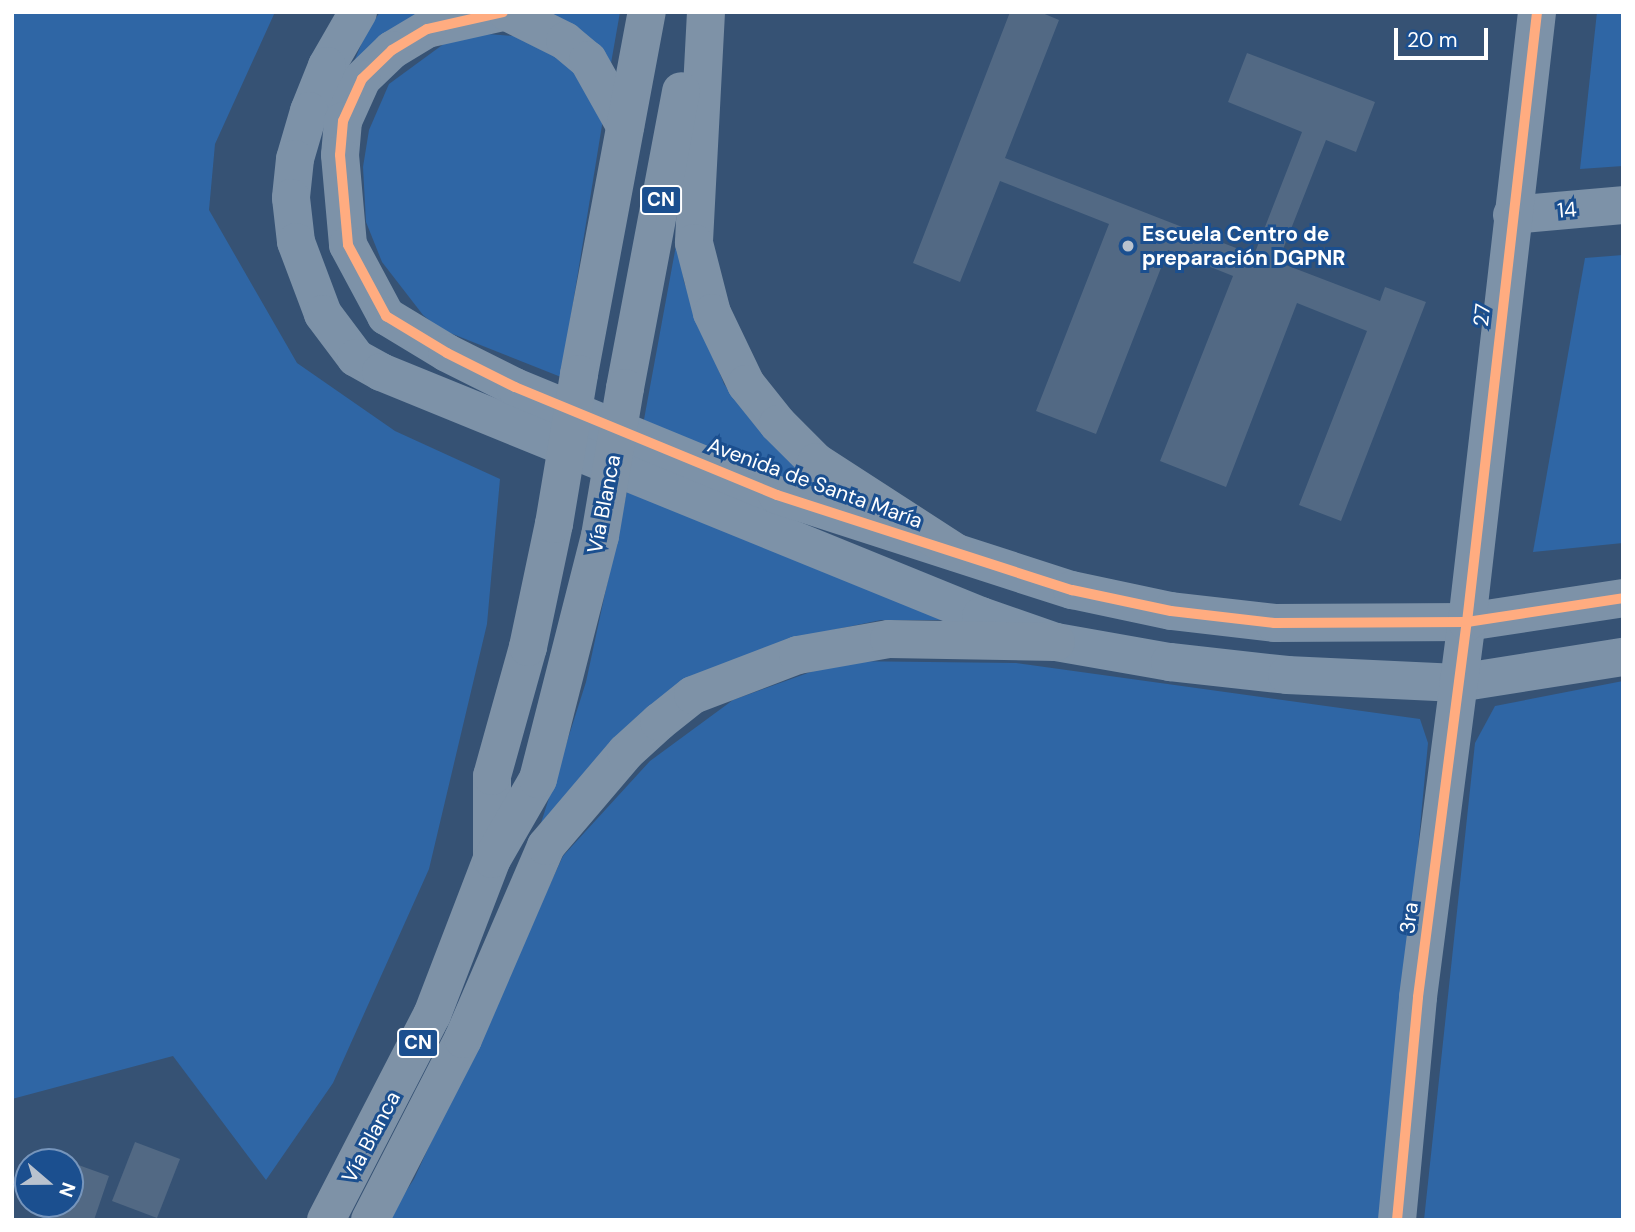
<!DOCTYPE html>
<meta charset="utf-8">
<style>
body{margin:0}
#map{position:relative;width:1635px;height:1232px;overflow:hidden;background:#365274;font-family:"DM Sans",sans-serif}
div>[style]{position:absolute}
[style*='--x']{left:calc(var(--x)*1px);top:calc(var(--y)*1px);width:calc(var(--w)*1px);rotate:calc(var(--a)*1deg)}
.green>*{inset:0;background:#2f66a5}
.building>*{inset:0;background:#526984}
.minor>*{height:38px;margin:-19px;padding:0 19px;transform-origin:19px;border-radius:19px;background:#7d92a8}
.highway>*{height:38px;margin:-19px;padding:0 19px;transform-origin:19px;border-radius:19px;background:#7e92a7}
.highway-bridge>*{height:38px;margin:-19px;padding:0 19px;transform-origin:19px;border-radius:19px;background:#7e92a7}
.cycleway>*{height:10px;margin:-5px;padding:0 5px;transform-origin:5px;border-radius:5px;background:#ffac80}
.dots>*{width:19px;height:19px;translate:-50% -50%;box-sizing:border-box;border:4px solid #1b4f8f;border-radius:50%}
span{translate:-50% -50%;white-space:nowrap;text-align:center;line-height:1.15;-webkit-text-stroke:6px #1b4f8f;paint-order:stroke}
.shield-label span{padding:2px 5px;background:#1b4f8f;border:2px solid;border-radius:5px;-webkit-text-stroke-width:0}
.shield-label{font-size:19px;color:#fff;font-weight:700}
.street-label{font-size:21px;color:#fff}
.poi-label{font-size:21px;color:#fff;font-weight:700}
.left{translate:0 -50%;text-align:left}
.frame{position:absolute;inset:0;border:14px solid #fff;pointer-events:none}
.north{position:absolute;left:14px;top:1148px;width:70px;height:70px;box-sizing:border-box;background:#1b4f8f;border:2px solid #7695bc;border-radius:50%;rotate:110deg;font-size:19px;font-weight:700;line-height:28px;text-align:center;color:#fff}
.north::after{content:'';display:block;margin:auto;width:24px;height:32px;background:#b9c2ce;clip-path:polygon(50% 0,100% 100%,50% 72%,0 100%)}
.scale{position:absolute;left:1394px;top:28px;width:94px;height:32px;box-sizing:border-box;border:4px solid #fff;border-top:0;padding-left:9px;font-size:21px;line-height:24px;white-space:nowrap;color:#fff;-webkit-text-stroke:5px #1b4f8f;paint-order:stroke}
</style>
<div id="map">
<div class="green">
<i style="clip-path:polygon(12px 12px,275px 12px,215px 144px,209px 210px,297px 363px,395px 431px,500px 479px,487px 624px,429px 869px,333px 1083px,266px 1180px,173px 1056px,12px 1099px)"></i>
<i style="clip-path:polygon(380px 12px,423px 12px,348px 76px,366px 33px)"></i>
<i style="clip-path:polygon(547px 12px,620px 12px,610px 69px)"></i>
<i style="clip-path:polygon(1597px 12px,1623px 12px,1623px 166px,1580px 169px)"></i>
<i style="clip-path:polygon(487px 34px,514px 36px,582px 70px,603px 119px,561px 377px,440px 329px,423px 315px,382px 262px,366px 222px,363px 167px,369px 130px,389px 84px,445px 43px)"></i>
<i style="clip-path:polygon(677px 240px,684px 282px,724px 384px,755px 425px,857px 506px,643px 425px)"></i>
<i style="clip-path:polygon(1623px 255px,1623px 543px,1533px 552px,1585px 258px)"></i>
<i style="clip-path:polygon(627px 491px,975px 620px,881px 620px,794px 638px,541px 823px,586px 682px)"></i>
<i style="clip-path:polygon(841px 661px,1016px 663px,1420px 719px,1428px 743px,1383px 1220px,387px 1220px,414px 1179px,563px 856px,650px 761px,733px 700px)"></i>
<i style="clip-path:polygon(1623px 681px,1623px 1220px,1424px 1220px,1475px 743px,1495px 706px)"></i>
</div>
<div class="building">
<i style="clip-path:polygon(1010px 12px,1040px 12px,1059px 20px,1005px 158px,1254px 255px,1302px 132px,1228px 102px,1247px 53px,1375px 102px,1356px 152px,1326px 140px,1278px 262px,1380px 301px,1385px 287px,1426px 302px,1341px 521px,1299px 505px,1367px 331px,1297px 303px,1226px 487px,1160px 461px,1233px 276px,1168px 250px,1096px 434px,1036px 411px,1109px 224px,1000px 181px,960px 282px,913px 263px)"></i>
<i style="clip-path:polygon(135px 1142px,180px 1159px,157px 1218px,112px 1201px)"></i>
<i style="clip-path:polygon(70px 1162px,109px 1176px,94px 1220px,47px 1220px,53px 1204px,70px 1204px)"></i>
</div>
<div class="minor">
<i style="--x:358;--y:12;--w:62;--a:119.9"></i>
<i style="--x:327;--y:66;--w:48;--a:111.8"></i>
<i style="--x:309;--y:111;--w:50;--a:106.3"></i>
<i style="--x:295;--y:159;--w:39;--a:96"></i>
<i style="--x:291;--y:198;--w:44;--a:83.5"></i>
<i style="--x:296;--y:242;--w:77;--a:69.4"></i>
<i style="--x:323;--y:314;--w:55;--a:53.1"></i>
<i style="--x:356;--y:358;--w:29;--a:29"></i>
<i style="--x:381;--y:372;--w:648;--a:22.13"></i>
<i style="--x:981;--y:616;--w:79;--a:19.1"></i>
<i style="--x:1056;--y:642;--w:116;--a:10"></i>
<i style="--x:1170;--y:662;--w:118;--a:6.3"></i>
<i style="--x:1287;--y:675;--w:171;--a:2.7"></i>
<i style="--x:1458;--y:683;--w:167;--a:-9"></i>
<i style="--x:503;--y:12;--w:78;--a:167.4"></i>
<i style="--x:427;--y:29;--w:41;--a:149"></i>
<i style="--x:392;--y:50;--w:42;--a:136"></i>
<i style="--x:362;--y:79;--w:46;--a:114.3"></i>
<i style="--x:343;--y:121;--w:34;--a:95"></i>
<i style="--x:340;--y:155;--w:90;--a:84.9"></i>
<i style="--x:348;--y:245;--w:81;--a:61.8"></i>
<i style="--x:386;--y:316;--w:71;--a:31.2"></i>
<i style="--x:447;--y:353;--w:76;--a:26.6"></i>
<i style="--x:515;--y:387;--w:283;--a:22.4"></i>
<i style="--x:777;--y:495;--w:310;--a:17.9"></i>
<i style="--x:1072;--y:590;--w:101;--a:12"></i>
<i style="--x:1171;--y:611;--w:104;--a:6.6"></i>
<i style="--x:1274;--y:623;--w:193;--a:-0.3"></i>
<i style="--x:1467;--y:622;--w:158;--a:-8.7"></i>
<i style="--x:1512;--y:215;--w:111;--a:-5.1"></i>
<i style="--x:1397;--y:1220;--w:224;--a:-84.6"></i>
<i style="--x:1418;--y:997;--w:378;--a:-82.6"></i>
<i style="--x:1467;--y:622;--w:614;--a:-83.45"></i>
</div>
<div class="highway">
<i style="--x:507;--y:12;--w:65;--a:26.6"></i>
<i style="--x:565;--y:41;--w:30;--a:40"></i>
<i style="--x:588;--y:60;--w:76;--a:60.7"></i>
<i style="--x:706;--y:12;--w:231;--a:93"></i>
<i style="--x:694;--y:243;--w:72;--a:75.6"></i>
<i style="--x:712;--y:313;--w:79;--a:64.4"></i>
<i style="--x:746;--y:384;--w:51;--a:51.3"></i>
<i style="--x:778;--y:424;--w:54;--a:45"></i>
<i style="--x:816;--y:462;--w:166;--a:32.9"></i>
<i style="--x:579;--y:374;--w:368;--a:-79.4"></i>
<i style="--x:625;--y:388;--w:302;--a:-79.3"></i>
<i style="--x:492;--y:856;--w:80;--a:-90"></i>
<i style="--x:492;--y:776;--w:134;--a:-74.4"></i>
<i style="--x:528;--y:647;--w:126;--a:-78.1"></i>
<i style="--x:326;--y:1220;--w:231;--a:-62.7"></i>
<i style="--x:432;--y:1015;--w:167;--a:-69"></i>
<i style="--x:492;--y:859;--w:92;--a:-60.1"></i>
<i style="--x:538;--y:779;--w:251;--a:-75.7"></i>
<i style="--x:370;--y:1220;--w:203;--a:-62.8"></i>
<i style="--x:463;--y:1039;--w:210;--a:-66.7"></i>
<i style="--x:546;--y:846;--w:123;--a:-49.6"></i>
<i style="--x:626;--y:752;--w:45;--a:-42.3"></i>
<i style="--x:659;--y:722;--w:43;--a:-38.5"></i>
<i style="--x:693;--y:695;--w:112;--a:-20.9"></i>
<i style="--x:798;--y:655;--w:92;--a:-10"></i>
<i style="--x:889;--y:639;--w:167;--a:1"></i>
</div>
<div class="highway-bridge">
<i style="--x:554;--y:524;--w:152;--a:-80.5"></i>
<i style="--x:600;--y:536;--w:150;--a:-80.4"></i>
</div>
<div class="cycleway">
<i style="--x:503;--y:12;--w:78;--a:167.4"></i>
<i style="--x:427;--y:29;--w:41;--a:149"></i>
<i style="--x:392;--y:50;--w:42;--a:136"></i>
<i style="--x:362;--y:79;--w:46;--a:114.3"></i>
<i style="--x:343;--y:121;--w:34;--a:95"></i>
<i style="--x:340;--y:155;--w:90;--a:84.9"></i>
<i style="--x:348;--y:245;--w:81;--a:61.8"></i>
<i style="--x:386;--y:316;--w:71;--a:31.2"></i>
<i style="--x:447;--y:353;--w:76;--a:26.6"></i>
<i style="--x:515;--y:387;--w:283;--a:22.4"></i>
<i style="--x:777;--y:495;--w:310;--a:17.9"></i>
<i style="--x:1072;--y:590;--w:101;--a:12"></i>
<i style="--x:1171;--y:611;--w:104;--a:6.6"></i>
<i style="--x:1274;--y:623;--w:193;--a:-0.3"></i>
<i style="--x:1467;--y:622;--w:158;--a:-8.7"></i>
<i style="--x:1397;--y:1220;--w:224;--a:-84.6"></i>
<i style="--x:1418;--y:997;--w:378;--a:-82.6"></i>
<i style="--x:1467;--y:622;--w:614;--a:-83.45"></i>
</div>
<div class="dots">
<i style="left:1128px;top:246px;background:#b9c2ce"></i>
</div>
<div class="shield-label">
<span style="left:661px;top:200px">CN</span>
<span style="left:418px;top:1043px">CN</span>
</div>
<div class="street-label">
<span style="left:1567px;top:210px;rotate:-5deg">14</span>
<span style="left:1482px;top:315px;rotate:-84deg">27</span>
<span style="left:815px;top:483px;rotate:20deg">Avenida de Santa María</span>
<span style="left:604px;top:504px;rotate:-79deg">Vía Blanca</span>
<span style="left:1409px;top:918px;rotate:-83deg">3ra</span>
<span style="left:371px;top:1137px;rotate:-62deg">Vía Blanca</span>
</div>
<div class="poi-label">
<span class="left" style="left:1142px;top:246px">Escuela Centro de<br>preparación DGPNR</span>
</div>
<div class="frame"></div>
<div class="north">N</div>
<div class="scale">20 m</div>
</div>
